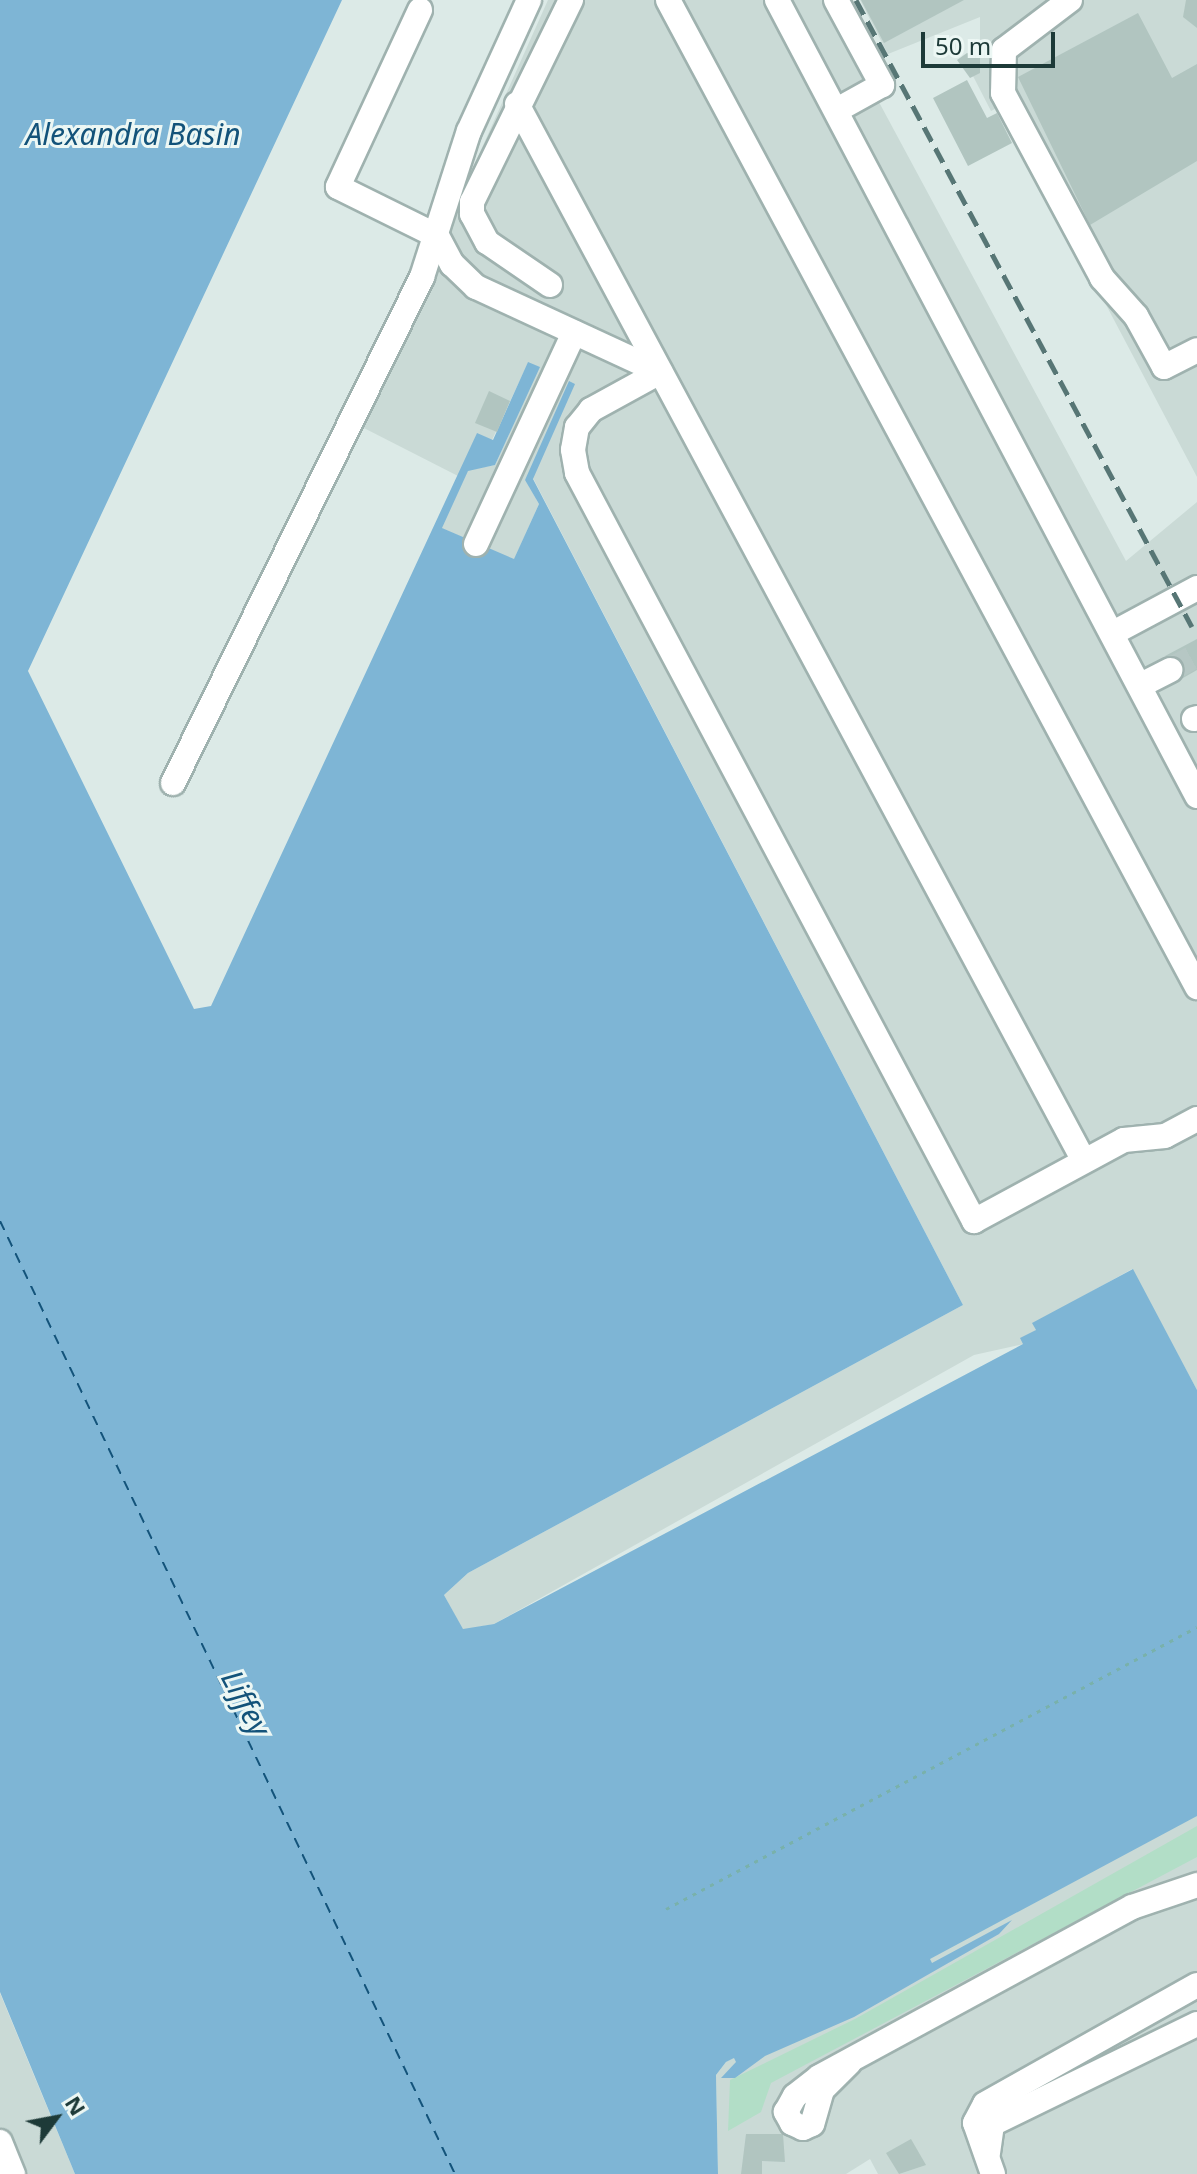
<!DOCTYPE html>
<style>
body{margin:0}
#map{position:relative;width:1197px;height:2174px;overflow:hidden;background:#dceae7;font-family:"Noto Sans",sans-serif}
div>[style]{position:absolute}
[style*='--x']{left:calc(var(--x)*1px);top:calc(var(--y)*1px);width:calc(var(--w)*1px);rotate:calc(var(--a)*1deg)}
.built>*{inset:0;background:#cadad6}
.green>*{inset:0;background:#b2dec7}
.water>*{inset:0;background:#7eb5d5}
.ferry>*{height:2px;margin-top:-1px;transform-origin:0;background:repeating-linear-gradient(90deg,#13537a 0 10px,transparent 0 18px)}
.building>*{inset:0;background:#b1c5c0}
.minor-tunnel>*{height:24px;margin-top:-12px;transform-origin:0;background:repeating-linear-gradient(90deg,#b6c7c4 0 24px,transparent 0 36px)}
.path>*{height:3px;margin-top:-1.5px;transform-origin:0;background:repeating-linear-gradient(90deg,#79b1ab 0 4px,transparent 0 10px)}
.roads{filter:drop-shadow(2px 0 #9fb2af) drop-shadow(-2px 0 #9fb2af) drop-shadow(0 2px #9fb2af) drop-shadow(0 -2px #9fb2af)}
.minor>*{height:24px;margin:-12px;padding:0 12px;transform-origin:12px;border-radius:12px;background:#fff}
.rail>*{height:5px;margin-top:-2.5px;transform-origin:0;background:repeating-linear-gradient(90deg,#577675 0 16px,transparent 0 24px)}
span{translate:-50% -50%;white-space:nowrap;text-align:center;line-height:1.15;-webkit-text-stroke:6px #ecf7f4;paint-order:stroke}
.water-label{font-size:30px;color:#13537a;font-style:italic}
.north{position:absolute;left:16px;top:2078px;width:80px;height:80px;-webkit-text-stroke:6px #ecf7f4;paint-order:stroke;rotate:58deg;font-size:22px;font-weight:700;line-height:32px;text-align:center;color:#1d3a38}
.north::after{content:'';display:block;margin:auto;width:28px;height:36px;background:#1d3a38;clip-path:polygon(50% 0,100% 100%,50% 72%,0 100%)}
.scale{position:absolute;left:921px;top:32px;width:134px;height:36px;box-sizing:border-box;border:4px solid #1d3a38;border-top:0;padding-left:10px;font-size:24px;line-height:28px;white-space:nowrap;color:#1d3a38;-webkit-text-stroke:6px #ecf7f4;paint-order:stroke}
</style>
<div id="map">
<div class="built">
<i style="clip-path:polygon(548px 0,824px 0,1126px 561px,1197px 502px,1197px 1390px,1132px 1269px,1033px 1324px,1036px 1330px,1024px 1344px,974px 1355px,494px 1624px,463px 1630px,444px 1595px,468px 1573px,963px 1305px,533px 478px,525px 479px,539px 504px,514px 560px,441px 528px,468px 470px,495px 465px,539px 367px,528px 363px,492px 440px,477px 434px,458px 476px,358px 425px)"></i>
<i style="clip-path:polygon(860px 0,1197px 0,1197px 477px,1001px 106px,991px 111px,973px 76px,980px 72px,980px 17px,888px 54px)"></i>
<i style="clip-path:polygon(1197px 1812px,1197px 2174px,878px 2174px,870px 2159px,846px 2174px,718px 2174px,716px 2075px,726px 2062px)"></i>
<i style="clip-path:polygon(0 1993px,35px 2078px,75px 2174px,0 2174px)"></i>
</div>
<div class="green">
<i style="clip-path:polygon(1197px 1826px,1197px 1857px,771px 2083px,761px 2112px,728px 2131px,730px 2080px,855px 2019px)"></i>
</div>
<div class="water">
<i style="clip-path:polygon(0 0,342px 0,28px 671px,194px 1009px,211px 1006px,477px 433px,493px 440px,528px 362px,540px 367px,495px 465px,468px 471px,442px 528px,514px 559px,539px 504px,525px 480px,569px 381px,575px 384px,533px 479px,963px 1305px,468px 1573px,444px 1595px,463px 1629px,494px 1624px,1023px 1344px,1020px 1338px,1036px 1330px,1032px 1323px,1133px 1269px,1197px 1390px,1197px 1816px,930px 1959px,932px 1963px,1012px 1920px,999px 1934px,854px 2017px,765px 2056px,735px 2078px,721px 2078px,736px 2062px,734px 2058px,726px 2062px,716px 2075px,718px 2174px,75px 2174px,0 1992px)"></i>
</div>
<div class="ferry">
<i style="--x:0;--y:1221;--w:1056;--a:64.48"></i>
</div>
<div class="building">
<i style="clip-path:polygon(861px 0,964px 0,884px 43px)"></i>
<i style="clip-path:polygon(1186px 0,1197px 0,1197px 28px,1183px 17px)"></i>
<i style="clip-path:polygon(1138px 13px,1172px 78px,1197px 64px,1197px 161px,1090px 225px,1018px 77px)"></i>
<i style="clip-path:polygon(967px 53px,980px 58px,980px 73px,970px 78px,957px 60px)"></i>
<i style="clip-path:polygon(967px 80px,987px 118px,997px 113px,1012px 143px,968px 166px,933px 98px)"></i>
<i style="clip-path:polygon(489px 391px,510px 401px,497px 432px,475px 423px)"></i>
<i style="clip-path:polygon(1197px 639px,1197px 670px,1183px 678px,1183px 662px,1165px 656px)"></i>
<i style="clip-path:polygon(746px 2134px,783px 2134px,785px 2162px,762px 2161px,762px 2174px,741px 2174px)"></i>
<i style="clip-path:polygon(911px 2139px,926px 2165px,899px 2174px,886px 2153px)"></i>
</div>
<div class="minor-tunnel">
<i style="--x:1170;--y:670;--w:31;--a:-29"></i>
</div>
<div class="path">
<i style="--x:666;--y:1909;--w:601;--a:-27.97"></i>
</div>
<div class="roads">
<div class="minor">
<i style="--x:668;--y:0;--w:1120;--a:61.81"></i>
<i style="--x:777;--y:0;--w:900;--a:62.18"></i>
<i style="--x:836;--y:0;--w:97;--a:61.6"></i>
<i style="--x:882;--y:85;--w:51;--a:150.9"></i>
<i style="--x:1070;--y:0;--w:83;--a:142.9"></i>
<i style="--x:1004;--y:50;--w:43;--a:91.3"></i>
<i style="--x:1003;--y:93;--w:210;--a:61.8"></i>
<i style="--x:1102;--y:278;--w:51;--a:48.2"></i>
<i style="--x:1136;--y:316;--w:58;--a:61.2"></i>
<i style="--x:1164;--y:367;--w:37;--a:-27"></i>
<i style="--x:420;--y:10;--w:195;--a:114.9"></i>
<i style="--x:338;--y:187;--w:110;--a:26.3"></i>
<i style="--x:437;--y:236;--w:32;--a:62"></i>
<i style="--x:452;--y:264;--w:33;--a:44"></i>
<i style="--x:476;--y:287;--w:203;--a:24.8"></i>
<i style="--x:517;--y:104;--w:1199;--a:61.79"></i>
<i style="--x:550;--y:285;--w:76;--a:-145.7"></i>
<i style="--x:487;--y:242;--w:32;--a:-118"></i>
<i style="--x:472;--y:214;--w:12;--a:-90"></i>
<i style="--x:472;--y:202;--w:225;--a:-63.9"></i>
<i style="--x:660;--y:372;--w:79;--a:151.2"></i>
<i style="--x:591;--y:410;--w:22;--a:129"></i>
<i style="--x:577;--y:427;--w:23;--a:100"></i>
<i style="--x:573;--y:450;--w:23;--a:80"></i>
<i style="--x:577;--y:473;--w:847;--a:62.04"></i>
<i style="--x:974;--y:1221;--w:170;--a:-28.4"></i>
<i style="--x:1124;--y:1140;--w:41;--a:-5.6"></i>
<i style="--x:1165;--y:1136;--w:36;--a:-28"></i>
<i style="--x:476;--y:544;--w:233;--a:-65.1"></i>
<i style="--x:1115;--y:632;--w:93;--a:-28.2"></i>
<i style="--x:1141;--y:685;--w:33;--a:-27"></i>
<i style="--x:1194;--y:719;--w:3;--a:-18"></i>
<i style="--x:173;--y:783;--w:564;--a:-63.8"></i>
<i style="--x:422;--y:277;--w:153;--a:-72.2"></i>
<i style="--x:469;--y:131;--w:144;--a:-65.4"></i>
<i style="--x:849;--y:2063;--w:38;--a:135"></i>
<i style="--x:822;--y:2090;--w:35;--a:106"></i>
<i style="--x:812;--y:2124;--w:10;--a:156"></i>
<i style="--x:803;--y:2128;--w:12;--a:-156"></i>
<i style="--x:792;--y:2123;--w:13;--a:-119"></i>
<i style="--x:786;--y:2112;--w:18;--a:-61"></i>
<i style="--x:795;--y:2096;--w:31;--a:-38"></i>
<i style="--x:819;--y:2077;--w:356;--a:-28.5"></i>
<i style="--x:1132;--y:1907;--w:69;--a:-18.7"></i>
<i style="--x:0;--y:2142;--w:35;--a:68"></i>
<i style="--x:988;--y:2153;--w:29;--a:-82"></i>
<i style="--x:992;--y:2124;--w:228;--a:-26"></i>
<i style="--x:993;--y:2174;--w:54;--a:-109.4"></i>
<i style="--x:975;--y:2123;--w:21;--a:-62"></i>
<i style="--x:985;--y:2104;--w:243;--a:-29.3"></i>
</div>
</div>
<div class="rail">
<i style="--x:856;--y:0;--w:711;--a:61.81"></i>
</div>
<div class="water-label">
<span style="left:133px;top:134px">Alexandra Basin</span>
<span style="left:246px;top:1703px;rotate:62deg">Liffey</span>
</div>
<div class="north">N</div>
<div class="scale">50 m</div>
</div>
